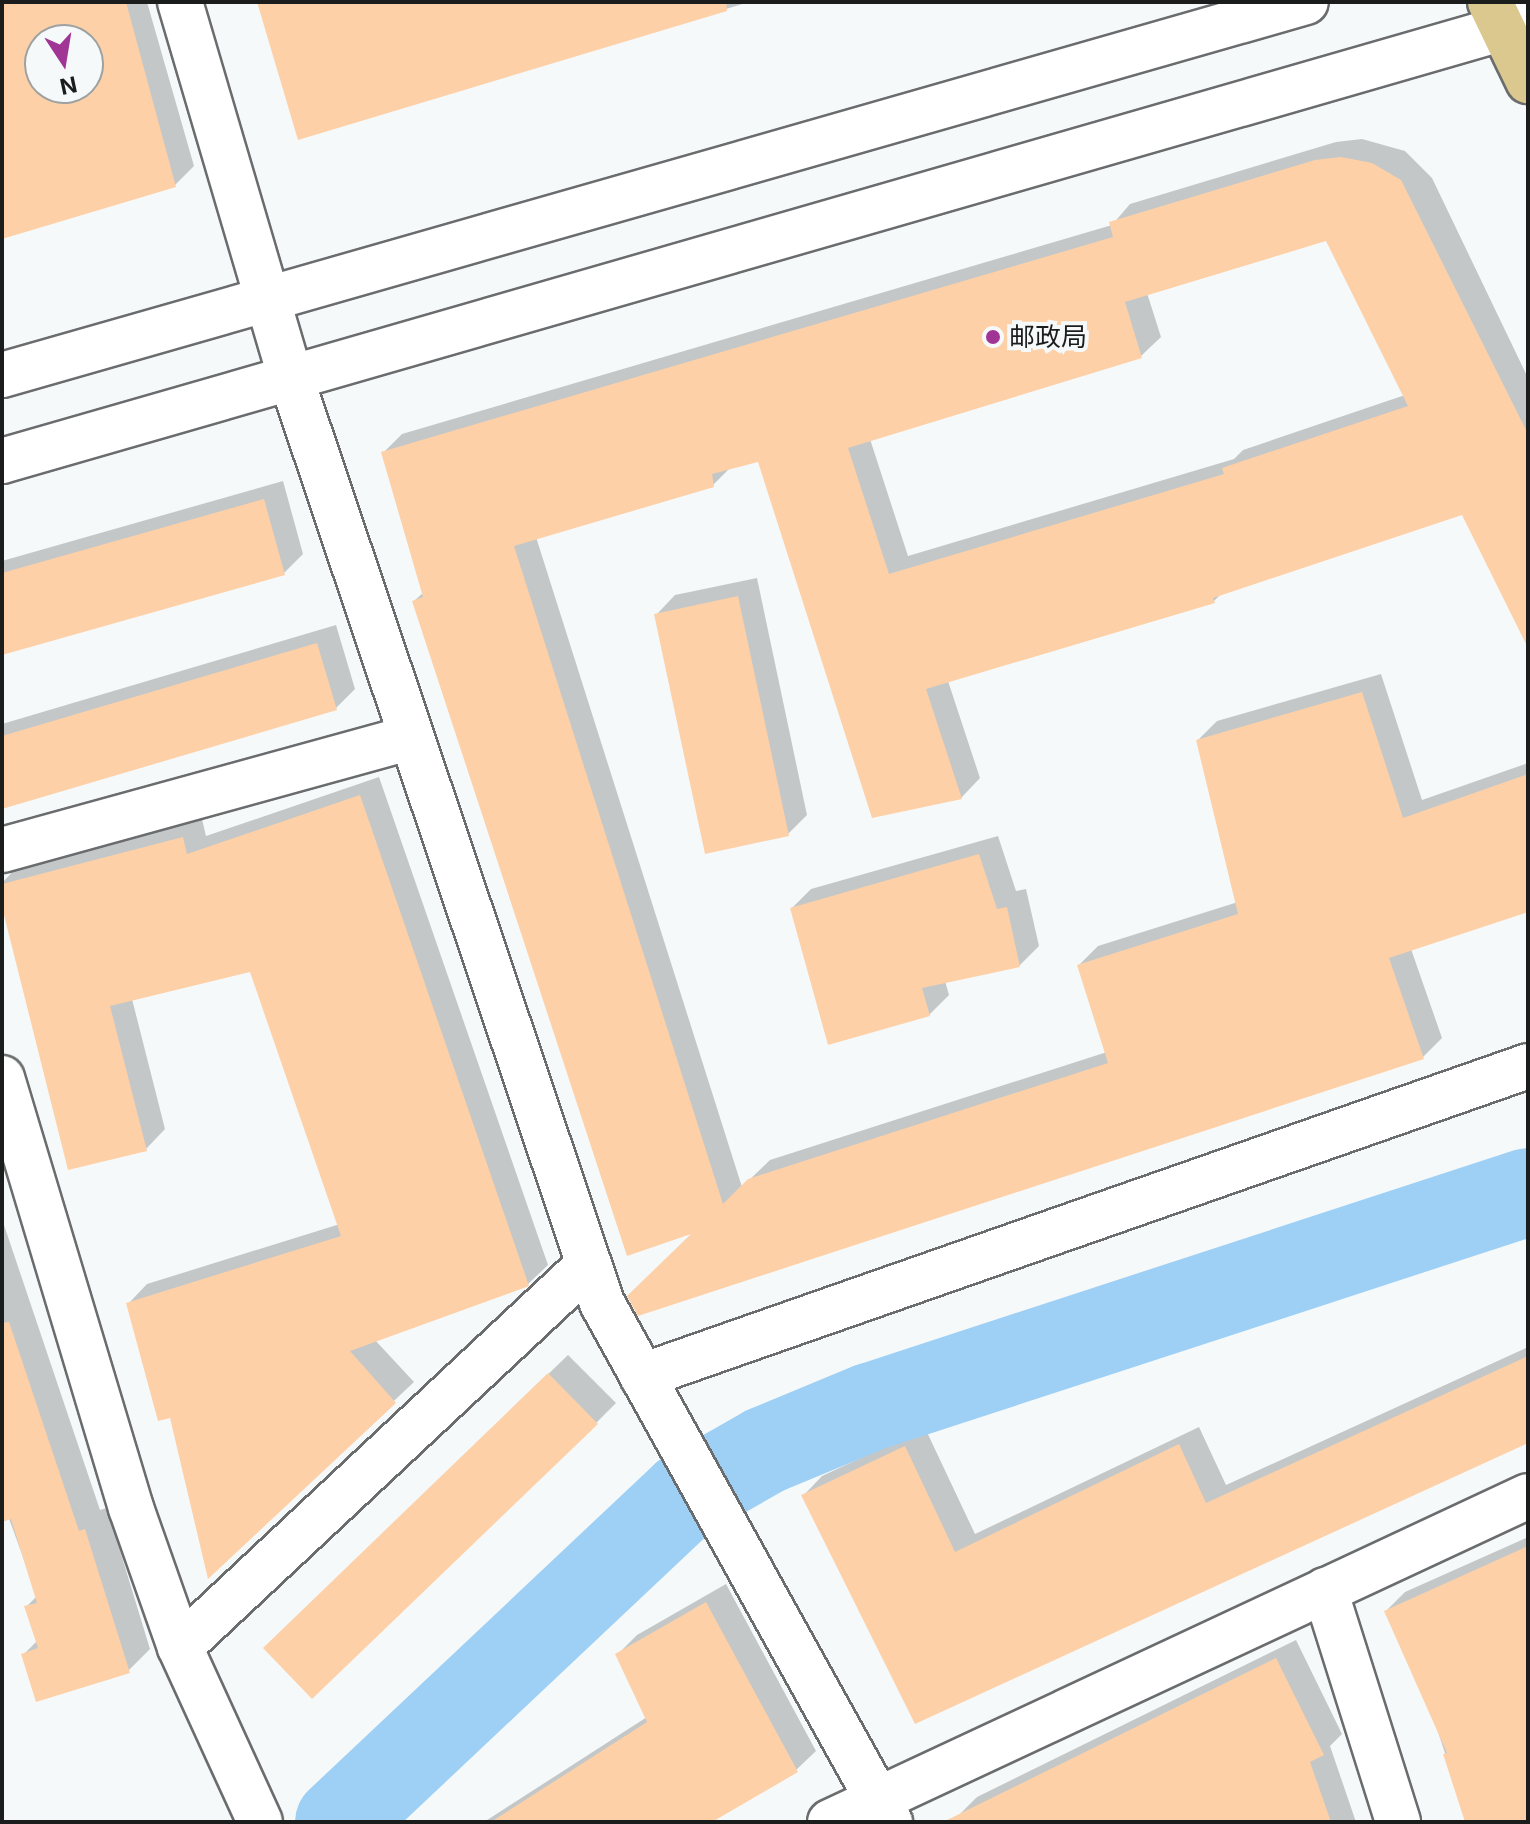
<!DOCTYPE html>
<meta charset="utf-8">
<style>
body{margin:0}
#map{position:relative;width:1530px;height:1824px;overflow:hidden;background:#f6f9fa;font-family:Inter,"Noto Sans SC",sans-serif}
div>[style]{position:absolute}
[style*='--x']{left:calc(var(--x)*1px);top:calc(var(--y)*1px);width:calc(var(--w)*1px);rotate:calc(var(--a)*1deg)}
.shadow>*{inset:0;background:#0003}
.river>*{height:88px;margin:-44px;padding:0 44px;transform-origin:44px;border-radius:44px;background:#9ed0f6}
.building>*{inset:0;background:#fdd0a7}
.roads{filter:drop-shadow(2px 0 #6a6c6e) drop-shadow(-2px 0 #6a6c6e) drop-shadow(0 2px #6a6c6e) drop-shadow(0 -2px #6a6c6e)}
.minor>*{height:44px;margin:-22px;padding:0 22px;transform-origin:22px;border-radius:22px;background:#fff}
.major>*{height:44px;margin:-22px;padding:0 22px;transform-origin:22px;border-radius:22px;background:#dac88e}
.dots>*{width:22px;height:22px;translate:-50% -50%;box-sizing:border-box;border:4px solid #f6f9fa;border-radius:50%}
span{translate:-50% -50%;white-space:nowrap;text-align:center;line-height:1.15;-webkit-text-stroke:8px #f6f9fa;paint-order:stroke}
.poi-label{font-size:26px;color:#1b1c1c}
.left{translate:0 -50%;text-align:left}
.frame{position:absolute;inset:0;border:4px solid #1b1c1c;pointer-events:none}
.north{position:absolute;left:24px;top:24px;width:80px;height:80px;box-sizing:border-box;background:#f6f9fa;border:2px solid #9ea1a1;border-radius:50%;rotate:168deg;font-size:22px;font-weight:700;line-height:32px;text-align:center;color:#1b1c1c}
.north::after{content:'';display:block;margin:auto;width:28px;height:36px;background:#a13595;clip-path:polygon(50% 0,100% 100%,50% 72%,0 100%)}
</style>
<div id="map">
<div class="shadow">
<i style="clip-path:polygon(evenodd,2px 2px,147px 2px,194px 166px,175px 185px,2px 237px,2px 2px,40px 40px,88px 40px,88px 88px,40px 88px,40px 40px)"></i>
<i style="clip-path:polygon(259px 2px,749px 2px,300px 138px)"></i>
<i style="clip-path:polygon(evenodd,1362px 139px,1405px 151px,1432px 178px,1528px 378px,1528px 644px,1463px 512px,1221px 594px,1214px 601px,948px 681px,980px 778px,961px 798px,759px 460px,731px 467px,713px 485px,536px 537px,742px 1187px,770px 1160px,1107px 1052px,1079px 965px,1098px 946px,1238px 902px,1198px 740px,1217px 721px,1381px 674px,1422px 800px,1528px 763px,1528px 909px,1411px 949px,1442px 1038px,1423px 1057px,698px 1230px,414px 601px,424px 592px,383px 453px,402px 434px,1112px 225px,1130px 204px,1336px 142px,1362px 139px,1327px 238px,1405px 395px,1243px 450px,1234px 459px,908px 556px,870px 439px,1141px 356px,1161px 337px,1147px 293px,1327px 238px)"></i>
<i style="clip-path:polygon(283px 481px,303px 554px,284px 573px,2px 653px,2px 561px)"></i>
<i style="clip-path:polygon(757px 578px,807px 815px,788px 834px,656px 615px,675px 595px)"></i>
<i style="clip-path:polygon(336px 625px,355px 689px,336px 708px,2px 807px,2px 724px)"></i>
<i style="clip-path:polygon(379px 777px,548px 1265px,528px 1284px,375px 1340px,414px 1382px,209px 1575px,171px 1416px,128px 1304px,147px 1284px,340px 1224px,251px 969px,132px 999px,165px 1129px,146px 1149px,2px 899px,2px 883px,18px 866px,202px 819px,206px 836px)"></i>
<i style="clip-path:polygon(998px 836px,1016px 891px,1026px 889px,1039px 946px,1019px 966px,945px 981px,949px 995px,929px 1015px,792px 908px,811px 889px)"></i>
<i style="clip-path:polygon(2px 1219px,100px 1510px,107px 1508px,150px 1649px,128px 1671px,23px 1655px,38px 1640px,26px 1607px,37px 1596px,2px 1499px)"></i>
<i style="clip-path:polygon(1528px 1347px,1528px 1441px,915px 1722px,803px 1496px,822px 1476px,925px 1428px,975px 1534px,1199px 1427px,1226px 1485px)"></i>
<i style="clip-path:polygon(568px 1355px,616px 1403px,596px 1423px,284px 1629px)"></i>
<i style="clip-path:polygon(1528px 1537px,1528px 1822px,1468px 1822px,1433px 1717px,1386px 1611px,1405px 1592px)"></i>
<i style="clip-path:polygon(726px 1584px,816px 1751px,796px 1770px,708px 1822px,484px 1822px,647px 1717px,618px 1654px,637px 1635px)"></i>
<i style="clip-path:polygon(1296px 1640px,1342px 1734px,1330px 1746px,1356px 1822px,961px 1822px,958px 1816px,977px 1797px)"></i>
</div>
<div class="river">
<i style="--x:339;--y:1822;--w:475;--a:-43.3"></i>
<i style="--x:685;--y:1496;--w:93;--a:-29.6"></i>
<i style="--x:766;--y:1450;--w:113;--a:-22.5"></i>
<i style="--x:870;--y:1407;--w:692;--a:-18.09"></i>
</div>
<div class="building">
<i style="clip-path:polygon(evenodd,2px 2px,126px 2px,176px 187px,2px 239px,2px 2px,40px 40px,88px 40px,88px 88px,40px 88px,40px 40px)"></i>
<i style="clip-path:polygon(257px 2px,726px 2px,727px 11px,298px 140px)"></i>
<i style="clip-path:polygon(evenodd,1341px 157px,1372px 163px,1401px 180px,1528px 434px,1528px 648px,1462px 515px,1213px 598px,1215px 603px,926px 689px,962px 799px,872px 818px,758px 462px,712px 474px,714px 487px,514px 546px,723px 1204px,748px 1179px,1108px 1063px,1077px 965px,1238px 914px,1196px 740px,1362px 692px,1403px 818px,1528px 774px,1528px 912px,1389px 958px,1424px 1059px,638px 1316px,627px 1296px,691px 1234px,627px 1256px,412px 601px,423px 597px,381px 452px,1113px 237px,1109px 222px,1315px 160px,1341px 157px,1326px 241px,1408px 406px,1222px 468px,1224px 474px,889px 574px,848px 448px,1142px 358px,1125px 302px,1326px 241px)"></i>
<i style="clip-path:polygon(264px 499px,285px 575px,2px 655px,2px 573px)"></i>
<i style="clip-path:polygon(738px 596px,789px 836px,705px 854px,654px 614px)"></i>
<i style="clip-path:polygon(317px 643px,337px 710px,2px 809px,2px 736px)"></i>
<i style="clip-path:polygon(360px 795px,529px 1286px,350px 1351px,396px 1403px,208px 1579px,170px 1418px,158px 1421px,126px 1303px,341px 1236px,250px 972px,110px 1006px,147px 1151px,68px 1170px,2px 907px,2px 884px,183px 837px,187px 854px)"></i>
<i style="clip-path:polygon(979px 854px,997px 909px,1007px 907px,1020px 967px,922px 988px,930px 1016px,828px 1045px,790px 908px)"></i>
<i style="clip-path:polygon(9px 1322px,79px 1531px,85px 1529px,130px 1673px,36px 1702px,21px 1654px,38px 1648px,24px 1606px,37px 1603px,11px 1519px,2px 1522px,2px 1323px)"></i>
<i style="clip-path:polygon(1528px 1356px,1528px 1443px,915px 1724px,801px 1495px,905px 1446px,955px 1552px,1179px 1444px,1206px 1503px)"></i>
<i style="clip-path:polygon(548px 1373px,598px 1424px,312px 1699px,263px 1648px)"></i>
<i style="clip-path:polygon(1528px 1546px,1528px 1822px,1465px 1822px,1443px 1754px,1447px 1753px,1384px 1611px)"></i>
<i style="clip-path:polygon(706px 1602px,798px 1772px,712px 1822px,491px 1822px,647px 1722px,615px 1654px)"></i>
<i style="clip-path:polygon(1276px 1658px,1324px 1755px,1310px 1762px,1331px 1822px,943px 1822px)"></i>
</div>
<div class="roads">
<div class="minor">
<i style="--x:180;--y:2;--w:392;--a:73.6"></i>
<i style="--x:291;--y:378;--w:976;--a:71.42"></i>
<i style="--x:602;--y:1303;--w:594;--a:60.97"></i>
<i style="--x:2;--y:375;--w:1356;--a:-15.96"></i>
<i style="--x:2;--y:461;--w:1588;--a:-16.08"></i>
<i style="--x:2;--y:850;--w:421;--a:-15.4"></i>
<i style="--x:2;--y:1078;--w:449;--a:73.3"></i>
<i style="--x:131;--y:1508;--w:147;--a:70.6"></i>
<i style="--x:180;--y:1647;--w:192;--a:65.4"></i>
<i style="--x:642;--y:1376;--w:939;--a:-19.28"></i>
<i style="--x:1325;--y:1590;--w:243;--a:72.5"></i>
<i style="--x:180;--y:1647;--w:559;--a:-43.11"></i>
<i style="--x:830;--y:1822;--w:770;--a:-25.03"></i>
</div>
<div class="major">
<i style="--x:1490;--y:2;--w:88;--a:64.3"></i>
</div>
</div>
<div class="dots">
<i style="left:993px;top:337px;background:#a13595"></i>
</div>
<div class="poi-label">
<span class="left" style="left:1009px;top:337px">邮政局</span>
</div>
<div class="frame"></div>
<div class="north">N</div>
</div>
